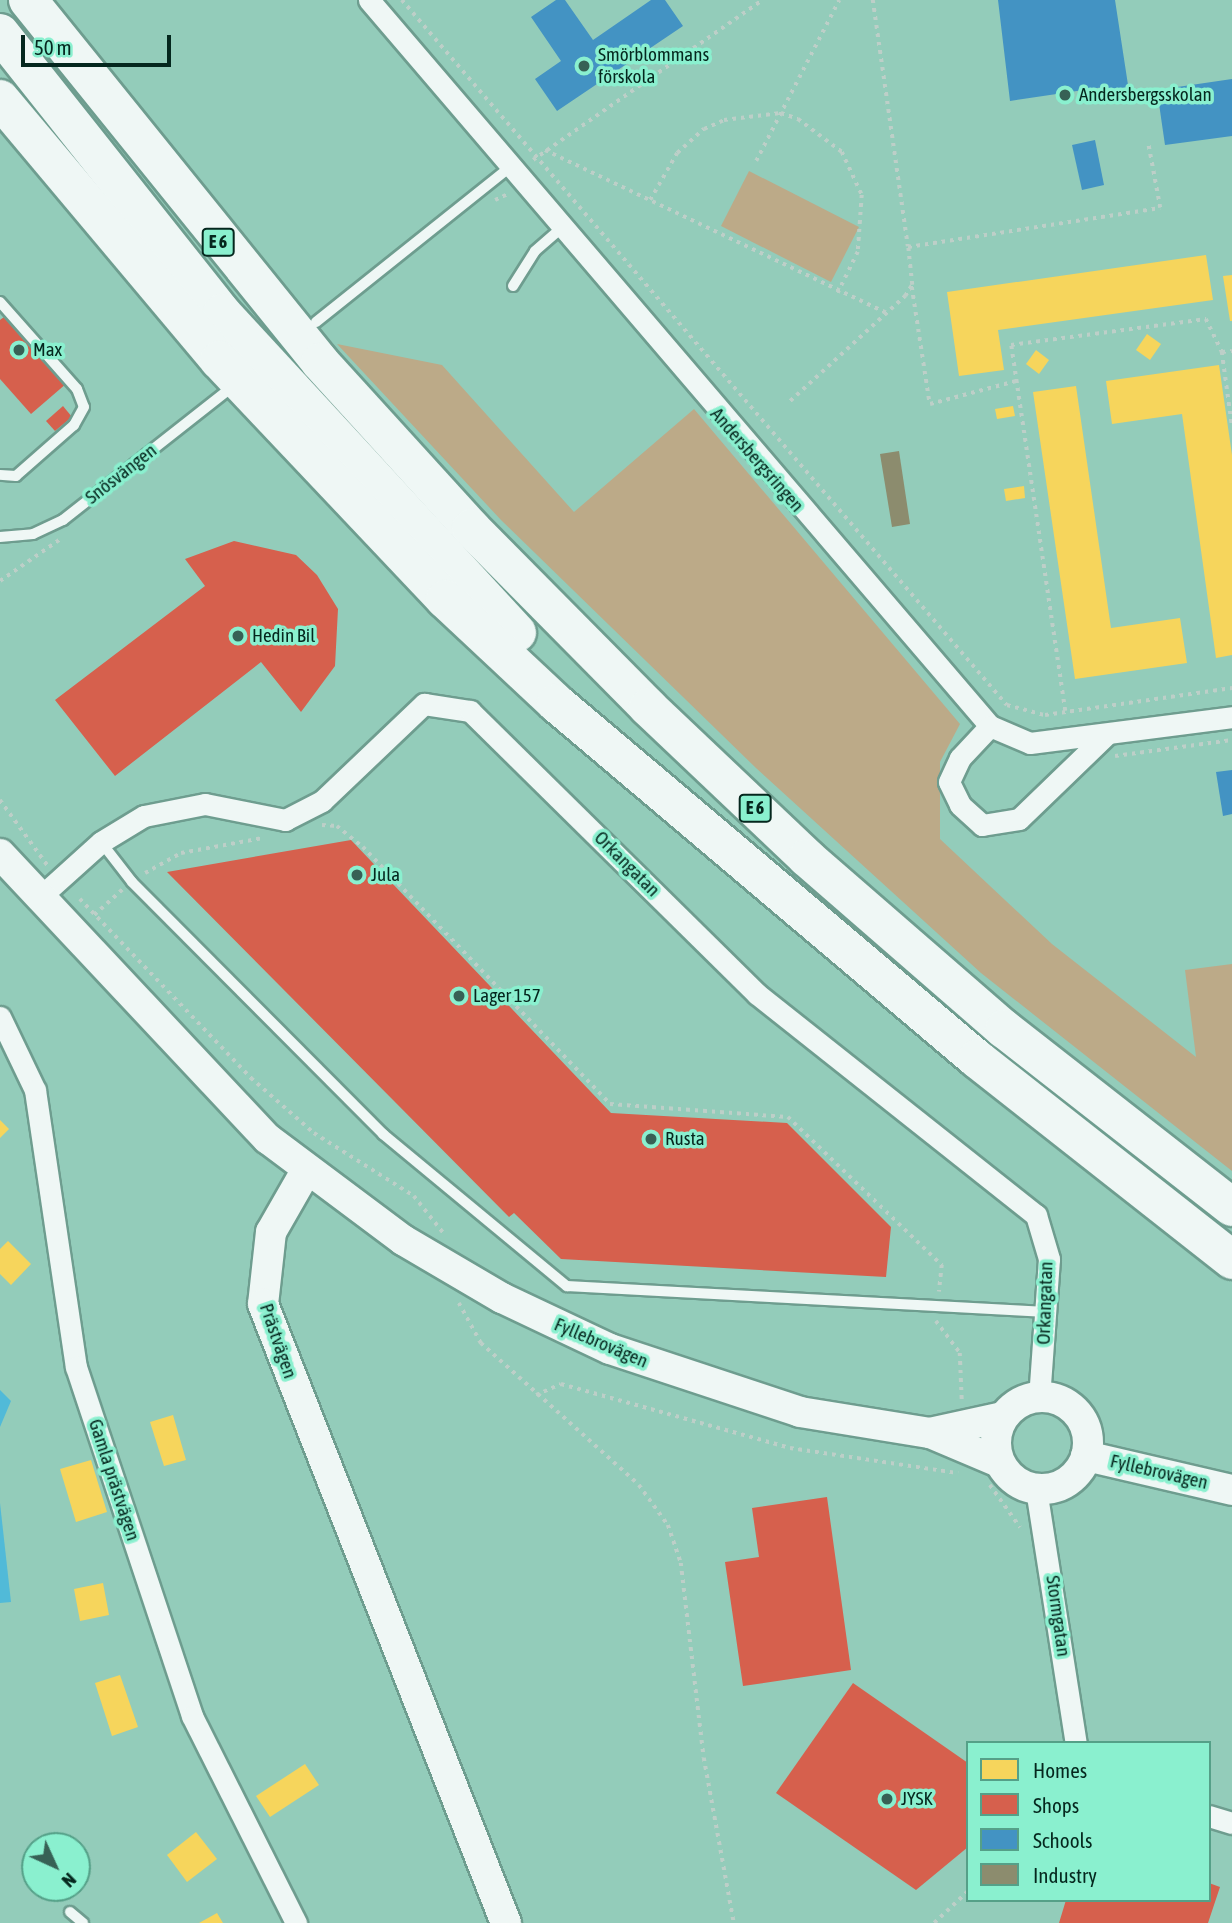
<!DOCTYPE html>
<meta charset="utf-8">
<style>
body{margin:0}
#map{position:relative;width:1232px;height:1923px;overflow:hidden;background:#93ccba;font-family:"Asap Condensed",sans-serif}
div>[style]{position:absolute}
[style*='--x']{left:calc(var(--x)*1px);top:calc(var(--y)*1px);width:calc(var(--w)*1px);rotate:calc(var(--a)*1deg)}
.green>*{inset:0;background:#bcaa88}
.water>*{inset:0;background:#51bad8}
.homes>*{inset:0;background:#f6d55c}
.shops>*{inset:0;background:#d6604d}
.schools>*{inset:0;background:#4393c3}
.industry>*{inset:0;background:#8c8c6e}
.path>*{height:3.5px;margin-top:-1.75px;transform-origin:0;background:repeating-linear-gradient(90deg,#bdcfc8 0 3.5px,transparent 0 8.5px)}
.roads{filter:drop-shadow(2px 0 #6e9d8f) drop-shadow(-2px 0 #6e9d8f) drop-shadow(0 2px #6e9d8f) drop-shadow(0 -2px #6e9d8f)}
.lane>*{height:10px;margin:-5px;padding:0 5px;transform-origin:5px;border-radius:5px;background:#eff7f5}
.street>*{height:21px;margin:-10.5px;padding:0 10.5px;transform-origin:10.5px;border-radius:10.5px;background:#eff7f5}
.secondary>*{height:30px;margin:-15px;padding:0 15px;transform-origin:15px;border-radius:15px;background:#eff7f5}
.secondary>.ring{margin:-15px;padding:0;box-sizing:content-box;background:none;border:30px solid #eff7f5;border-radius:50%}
.highway>*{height:38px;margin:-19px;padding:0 19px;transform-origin:19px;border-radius:19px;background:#eff7f5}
.dots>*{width:19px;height:19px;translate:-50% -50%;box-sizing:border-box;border:4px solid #8af0cf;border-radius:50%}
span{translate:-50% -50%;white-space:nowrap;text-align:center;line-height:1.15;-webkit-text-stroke:7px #8af0cf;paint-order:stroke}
.shield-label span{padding:2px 5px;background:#8af0cf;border:2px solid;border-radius:5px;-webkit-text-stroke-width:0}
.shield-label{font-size:18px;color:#05271e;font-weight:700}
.poi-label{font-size:19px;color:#05271e}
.left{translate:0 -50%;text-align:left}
.street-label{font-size:19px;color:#05271e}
.legend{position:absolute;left:966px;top:1741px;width:245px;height:161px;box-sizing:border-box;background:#8af0cf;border:2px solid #55a088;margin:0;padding:9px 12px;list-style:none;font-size:21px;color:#05271e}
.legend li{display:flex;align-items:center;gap:14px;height:35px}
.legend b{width:35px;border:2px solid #55a088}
.north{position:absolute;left:21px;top:1832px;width:70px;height:70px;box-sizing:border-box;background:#8af0cf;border:2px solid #55a088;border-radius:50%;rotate:135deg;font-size:19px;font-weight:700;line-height:28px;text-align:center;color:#05271e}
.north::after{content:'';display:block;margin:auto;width:24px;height:32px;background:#376155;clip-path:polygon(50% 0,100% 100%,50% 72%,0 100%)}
.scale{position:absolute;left:21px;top:35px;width:150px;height:32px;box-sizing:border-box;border:4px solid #05271e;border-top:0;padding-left:9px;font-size:21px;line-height:24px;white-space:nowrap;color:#05271e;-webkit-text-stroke:5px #8af0cf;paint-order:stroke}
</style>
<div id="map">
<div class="green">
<i style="clip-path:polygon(749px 171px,859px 227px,831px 282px,721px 226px)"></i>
<i style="clip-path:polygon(337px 344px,442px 365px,574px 512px,694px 409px,960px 724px,940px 762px,940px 839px,1052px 944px,1196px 1057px,1185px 970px,1232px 964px,1232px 1171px,981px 973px,756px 768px,501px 520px)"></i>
</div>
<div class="water">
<i style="clip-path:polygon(0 1390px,11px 1401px,0 1427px)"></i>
<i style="clip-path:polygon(0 1503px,11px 1602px,0 1603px)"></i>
</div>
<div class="homes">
<i style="clip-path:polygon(1206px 255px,1213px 300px,998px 330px,1004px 370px,959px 376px,947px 292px)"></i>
<i style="clip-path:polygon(1232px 275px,1232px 321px,1230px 321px,1223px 276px)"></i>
<i style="clip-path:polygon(1147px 334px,1161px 344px,1150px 360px,1136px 350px)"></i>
<i style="clip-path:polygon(1036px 350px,1049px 360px,1039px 374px,1026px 364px)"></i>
<i style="clip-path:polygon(1219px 365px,1232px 455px,1232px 655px,1216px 658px,1182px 414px,1112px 424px,1106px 381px)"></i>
<i style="clip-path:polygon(1076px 386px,1111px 628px,1180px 618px,1187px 663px,1075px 679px,1033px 392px)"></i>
<i style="clip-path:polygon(1013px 406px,1015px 416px,997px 419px,995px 409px)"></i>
<i style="clip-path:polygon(1024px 486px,1025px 498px,1006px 501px,1004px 489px)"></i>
<i style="clip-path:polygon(0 1120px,9px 1129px,0 1138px)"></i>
<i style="clip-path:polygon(8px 1241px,31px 1264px,11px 1285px,0 1274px,0 1249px)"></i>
<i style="clip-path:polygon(173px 1415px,186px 1460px,164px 1466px,150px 1422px)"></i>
<i style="clip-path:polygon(91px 1460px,107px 1512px,76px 1522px,60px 1469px)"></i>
<i style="clip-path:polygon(103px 1583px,109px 1615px,80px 1621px,74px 1589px)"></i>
<i style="clip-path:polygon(120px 1675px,138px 1727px,112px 1736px,95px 1683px)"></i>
<i style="clip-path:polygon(305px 1764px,319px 1785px,270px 1817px,256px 1796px)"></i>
<i style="clip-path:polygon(196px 1832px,217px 1859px,187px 1882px,167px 1855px)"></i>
<i style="clip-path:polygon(217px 1913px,223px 1923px,199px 1923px)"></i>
</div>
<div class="shops">
<i style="clip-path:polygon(8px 314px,67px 383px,31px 414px,0 379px,0 320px)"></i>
<i style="clip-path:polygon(63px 406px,72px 417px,55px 431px,46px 421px)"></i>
<i style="clip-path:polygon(234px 541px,296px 555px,317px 575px,338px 609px,335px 666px,301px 712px,261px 662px,115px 776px,55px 700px,205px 586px,185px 559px)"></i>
<i style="clip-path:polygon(351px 840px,611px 1113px,787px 1123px,891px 1227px,886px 1277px,561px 1259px,514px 1213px,509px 1217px,167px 872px)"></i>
<i style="clip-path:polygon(827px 1497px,851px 1670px,743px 1686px,725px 1562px,759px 1557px,752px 1508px)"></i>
<i style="clip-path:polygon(853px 1683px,968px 1763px,968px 1847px,916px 1890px,776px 1793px)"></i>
<i style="clip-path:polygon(1209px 1883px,1220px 1887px,1208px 1923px,1059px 1923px,1066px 1900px,1209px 1900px)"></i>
</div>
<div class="schools">
<i style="clip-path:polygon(556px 0,565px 0,593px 40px,651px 0,665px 0,683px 26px,557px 111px,535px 79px,561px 61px,531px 17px)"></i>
<i style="clip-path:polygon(998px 0,1115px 0,1130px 98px,1107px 102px,1104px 87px,1010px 101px)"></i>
<i style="clip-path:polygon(1232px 79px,1232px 136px,1165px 145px,1157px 90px)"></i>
<i style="clip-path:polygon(1095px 140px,1104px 185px,1082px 190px,1072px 145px)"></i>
<i style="clip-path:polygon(1232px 770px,1232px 814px,1223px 816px,1216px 772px)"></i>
</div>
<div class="industry">
<i style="clip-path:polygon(899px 451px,910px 524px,892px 527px,880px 454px)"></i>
</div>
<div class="path">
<i style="--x:402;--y:0;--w:929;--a:49.37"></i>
<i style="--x:1007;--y:705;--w:39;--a:15"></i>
<i style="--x:1045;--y:715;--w:189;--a:-8.2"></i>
<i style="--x:873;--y:0;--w:249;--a:81.9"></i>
<i style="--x:545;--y:150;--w:379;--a:25.5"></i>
<i style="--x:533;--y:160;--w:279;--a:-34.9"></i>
<i style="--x:756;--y:161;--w:181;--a:-62.7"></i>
<i style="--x:495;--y:200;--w:14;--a:-25"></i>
<i style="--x:650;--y:200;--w:54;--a:-60.1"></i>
<i style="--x:677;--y:153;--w:36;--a:-42"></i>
<i style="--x:704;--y:129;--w:22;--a:-24"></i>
<i style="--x:724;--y:120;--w:57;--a:-7"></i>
<i style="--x:781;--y:113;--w:18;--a:19"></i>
<i style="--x:798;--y:119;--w:55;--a:36.9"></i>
<i style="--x:842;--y:152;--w:47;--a:65.1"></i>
<i style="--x:862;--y:195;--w:57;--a:94"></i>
<i style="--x:858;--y:252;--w:46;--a:116"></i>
<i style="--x:912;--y:287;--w:118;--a:81.3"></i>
<i style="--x:930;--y:404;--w:89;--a:-15"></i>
<i style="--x:1222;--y:352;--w:74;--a:82.2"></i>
<i style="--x:790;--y:401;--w:156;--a:-42.4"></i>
<i style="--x:905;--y:296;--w:13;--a:-58"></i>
<i style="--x:912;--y:285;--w:38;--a:-96"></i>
<i style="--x:908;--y:247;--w:255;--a:-8.8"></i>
<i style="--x:1160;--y:208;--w:66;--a:-100.5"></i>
<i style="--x:0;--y:581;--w:72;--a:-34.8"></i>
<i style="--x:1065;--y:711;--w:370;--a:-98.4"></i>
<i style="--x:1011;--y:345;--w:197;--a:-7.6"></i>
<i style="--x:1206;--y:319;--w:37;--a:64"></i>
<i style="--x:1222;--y:352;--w:10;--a:-6"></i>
<i style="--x:1115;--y:756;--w:118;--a:-7.8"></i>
<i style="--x:0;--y:800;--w:82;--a:54"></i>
<i style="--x:322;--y:825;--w:15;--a:4"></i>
<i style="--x:337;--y:826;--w:33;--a:39"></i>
<i style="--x:363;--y:847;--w:356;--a:46.1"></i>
<i style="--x:610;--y:1104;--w:178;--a:4.2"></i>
<i style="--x:788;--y:1117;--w:214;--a:43.9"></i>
<i style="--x:942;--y:1265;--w:27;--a:96"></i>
<i style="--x:145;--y:873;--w:41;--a:-29.1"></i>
<i style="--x:181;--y:853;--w:83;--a:-10.4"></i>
<i style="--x:80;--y:899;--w:248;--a:46.3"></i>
<i style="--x:251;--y:1078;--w:84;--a:41.1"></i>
<i style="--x:314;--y:1133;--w:118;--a:32.2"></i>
<i style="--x:414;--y:1196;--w:50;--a:51.5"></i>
<i style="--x:94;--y:915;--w:38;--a:-42"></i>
<i style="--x:459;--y:1303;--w:46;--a:61.2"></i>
<i style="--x:481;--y:1343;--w:212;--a:41.9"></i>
<i style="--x:639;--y:1485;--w:49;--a:54.1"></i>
<i style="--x:668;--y:1525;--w:40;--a:71.1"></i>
<i style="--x:681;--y:1563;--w:196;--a:83.3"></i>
<i style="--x:704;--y:1758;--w:168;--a:79.7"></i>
<i style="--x:936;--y:1321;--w:40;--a:53"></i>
<i style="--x:960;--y:1353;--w:48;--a:87.6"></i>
<i style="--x:536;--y:1395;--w:27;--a:-24"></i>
<i style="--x:561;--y:1384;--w:238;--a:15.6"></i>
<i style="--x:790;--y:1448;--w:170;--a:8.5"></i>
<i style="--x:990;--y:1485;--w:52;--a:54.5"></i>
<i style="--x:934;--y:1923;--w:47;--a:-43.3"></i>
</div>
<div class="roads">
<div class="lane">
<i style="--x:513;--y:286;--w:41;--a:-57.8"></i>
<i style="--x:535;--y:251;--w:35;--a:-41"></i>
<i style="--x:0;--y:302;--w:116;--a:48.5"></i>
<i style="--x:77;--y:389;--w:19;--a:69"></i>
<i style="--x:84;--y:407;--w:21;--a:119"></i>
<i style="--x:74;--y:425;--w:77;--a:138.7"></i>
<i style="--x:16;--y:476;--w:16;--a:-176"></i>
<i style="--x:316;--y:322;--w:247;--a:-38.6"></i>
<i style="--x:0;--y:537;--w:33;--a:-5"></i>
<i style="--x:33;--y:534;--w:33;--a:-25"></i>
<i style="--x:63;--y:520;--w:214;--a:-38.2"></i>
<i style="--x:101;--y:842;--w:51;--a:52.2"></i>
<i style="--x:132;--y:882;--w:356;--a:45.1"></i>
<i style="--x:383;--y:1134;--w:239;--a:39.6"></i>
<i style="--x:567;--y:1286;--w:480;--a:3.1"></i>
<i style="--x:70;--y:1912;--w:17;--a:40"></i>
</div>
<div class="street">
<i style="--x:369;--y:0;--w:955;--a:49.46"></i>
<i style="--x:990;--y:726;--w:43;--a:23"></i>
<i style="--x:1030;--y:743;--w:204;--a:-7.3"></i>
<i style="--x:990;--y:726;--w:44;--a:133.2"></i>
<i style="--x:960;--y:758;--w:26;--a:115"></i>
<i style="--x:949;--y:782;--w:25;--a:64"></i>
<i style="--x:960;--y:805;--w:30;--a:42"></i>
<i style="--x:982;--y:825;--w:37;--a:-9"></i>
<i style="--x:1019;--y:819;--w:122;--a:-44"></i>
<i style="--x:40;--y:897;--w:82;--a:-42"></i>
<i style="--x:101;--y:842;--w:50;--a:-31.2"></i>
<i style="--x:144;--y:816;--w:62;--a:-11.1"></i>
<i style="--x:205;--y:804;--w:82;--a:11.3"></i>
<i style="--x:285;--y:820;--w:42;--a:-27.2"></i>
<i style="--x:322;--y:801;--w:141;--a:-43.6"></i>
<i style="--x:424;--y:704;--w:47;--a:8.7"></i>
<i style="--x:470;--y:711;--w:403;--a:44.6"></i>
<i style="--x:757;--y:994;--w:356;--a:38.4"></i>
<i style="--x:1036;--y:1215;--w:46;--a:73.5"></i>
<i style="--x:1049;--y:1259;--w:138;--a:94.1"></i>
<i style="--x:0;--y:1017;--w:81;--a:64.4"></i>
<i style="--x:35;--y:1090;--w:280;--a:81.6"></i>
<i style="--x:76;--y:1367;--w:368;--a:71.6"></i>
<i style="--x:192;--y:1716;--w:232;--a:63.3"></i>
<i style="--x:1036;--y:1489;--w:257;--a:81.1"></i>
<i style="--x:1209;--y:1816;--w:24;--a:17"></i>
</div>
<div class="secondary">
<i style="--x:0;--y:854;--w:391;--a:46.8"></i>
<i style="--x:268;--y:1139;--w:169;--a:36.8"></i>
<i style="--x:403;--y:1240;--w:115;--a:30.4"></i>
<i style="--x:502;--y:1298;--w:119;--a:25.3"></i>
<i style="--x:610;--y:1349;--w:200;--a:18.3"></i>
<i style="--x:800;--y:1412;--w:132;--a:9.2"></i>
<i style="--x:930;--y:1433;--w:75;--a:-12.4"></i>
<i style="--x:306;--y:1171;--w:70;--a:119.8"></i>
<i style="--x:271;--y:1232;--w:72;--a:96.3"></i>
<i style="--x:263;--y:1304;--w:665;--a:68.57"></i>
<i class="ring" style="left:996px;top:1397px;width:62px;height:62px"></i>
<i style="--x:930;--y:1433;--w:75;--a:22.8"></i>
<i style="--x:1086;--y:1456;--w:150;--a:13.1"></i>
</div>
<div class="highway">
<i style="--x:28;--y:0;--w:465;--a:51.1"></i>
<i style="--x:320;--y:362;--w:224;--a:47.7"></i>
<i style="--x:471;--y:528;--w:252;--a:45.3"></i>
<i style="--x:648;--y:707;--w:219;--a:43.5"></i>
<i style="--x:807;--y:858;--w:261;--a:41"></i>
<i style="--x:1004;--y:1029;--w:289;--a:38"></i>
<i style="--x:0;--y:33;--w:357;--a:51.6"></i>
<i style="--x:222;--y:313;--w:435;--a:47.3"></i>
<i style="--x:0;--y:99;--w:341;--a:50"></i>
<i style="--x:219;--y:360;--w:329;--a:46.6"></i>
<i style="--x:445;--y:599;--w:152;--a:43.1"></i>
<i style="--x:556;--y:703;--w:551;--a:40.22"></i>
<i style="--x:977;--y:1059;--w:325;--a:38.2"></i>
</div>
</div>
<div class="dots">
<i style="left:584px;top:66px;background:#376155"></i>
<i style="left:1065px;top:95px;background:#376155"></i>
<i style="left:19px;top:350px;background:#376155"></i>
<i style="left:238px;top:636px;background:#376155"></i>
<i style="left:357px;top:875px;background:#376155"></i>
<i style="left:459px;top:996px;background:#376155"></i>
<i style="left:651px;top:1139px;background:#376155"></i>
<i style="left:887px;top:1799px;background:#376155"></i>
</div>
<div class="shield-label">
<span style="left:218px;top:242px">E 6</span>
<span style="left:755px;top:808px">E 6</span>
</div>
<div class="poi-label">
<span class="left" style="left:598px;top:66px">Smörblommans<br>förskola</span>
<span class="left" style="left:1079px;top:95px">Andersbergsskolan</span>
<span class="left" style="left:33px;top:350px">Max</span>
<span class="left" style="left:252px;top:636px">Hedin Bil</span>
<span class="left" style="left:371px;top:875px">Jula</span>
<span class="left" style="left:473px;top:996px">Lager 157</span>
<span class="left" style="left:665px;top:1139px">Rusta</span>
<span class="left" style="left:901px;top:1799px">JYSK</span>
</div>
<div class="street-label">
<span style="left:757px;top:460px;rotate:49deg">Andersbergsringen</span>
<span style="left:121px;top:474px;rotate:-38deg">Snösvängen</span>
<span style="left:627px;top:864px;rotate:45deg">Orkangatan</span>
<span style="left:1045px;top:1303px;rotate:-88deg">Orkangatan</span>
<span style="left:278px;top:1341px;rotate:71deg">Prästvägen</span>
<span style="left:601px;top:1343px;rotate:23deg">Fyllebrovägen</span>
<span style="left:1159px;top:1472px;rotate:13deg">Fyllebrovägen</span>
<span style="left:114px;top:1480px;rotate:72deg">Gamla prästvägen</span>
<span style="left:1058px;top:1616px;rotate:82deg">Stormgatan</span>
</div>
<ul class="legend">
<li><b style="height:19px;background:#f6d55c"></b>Homes</li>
<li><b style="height:19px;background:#d6604d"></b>Shops</li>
<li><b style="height:19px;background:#4393c3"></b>Schools</li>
<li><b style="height:19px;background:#8c8c6e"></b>Industry</li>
</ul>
<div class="north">N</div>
<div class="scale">50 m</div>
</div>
